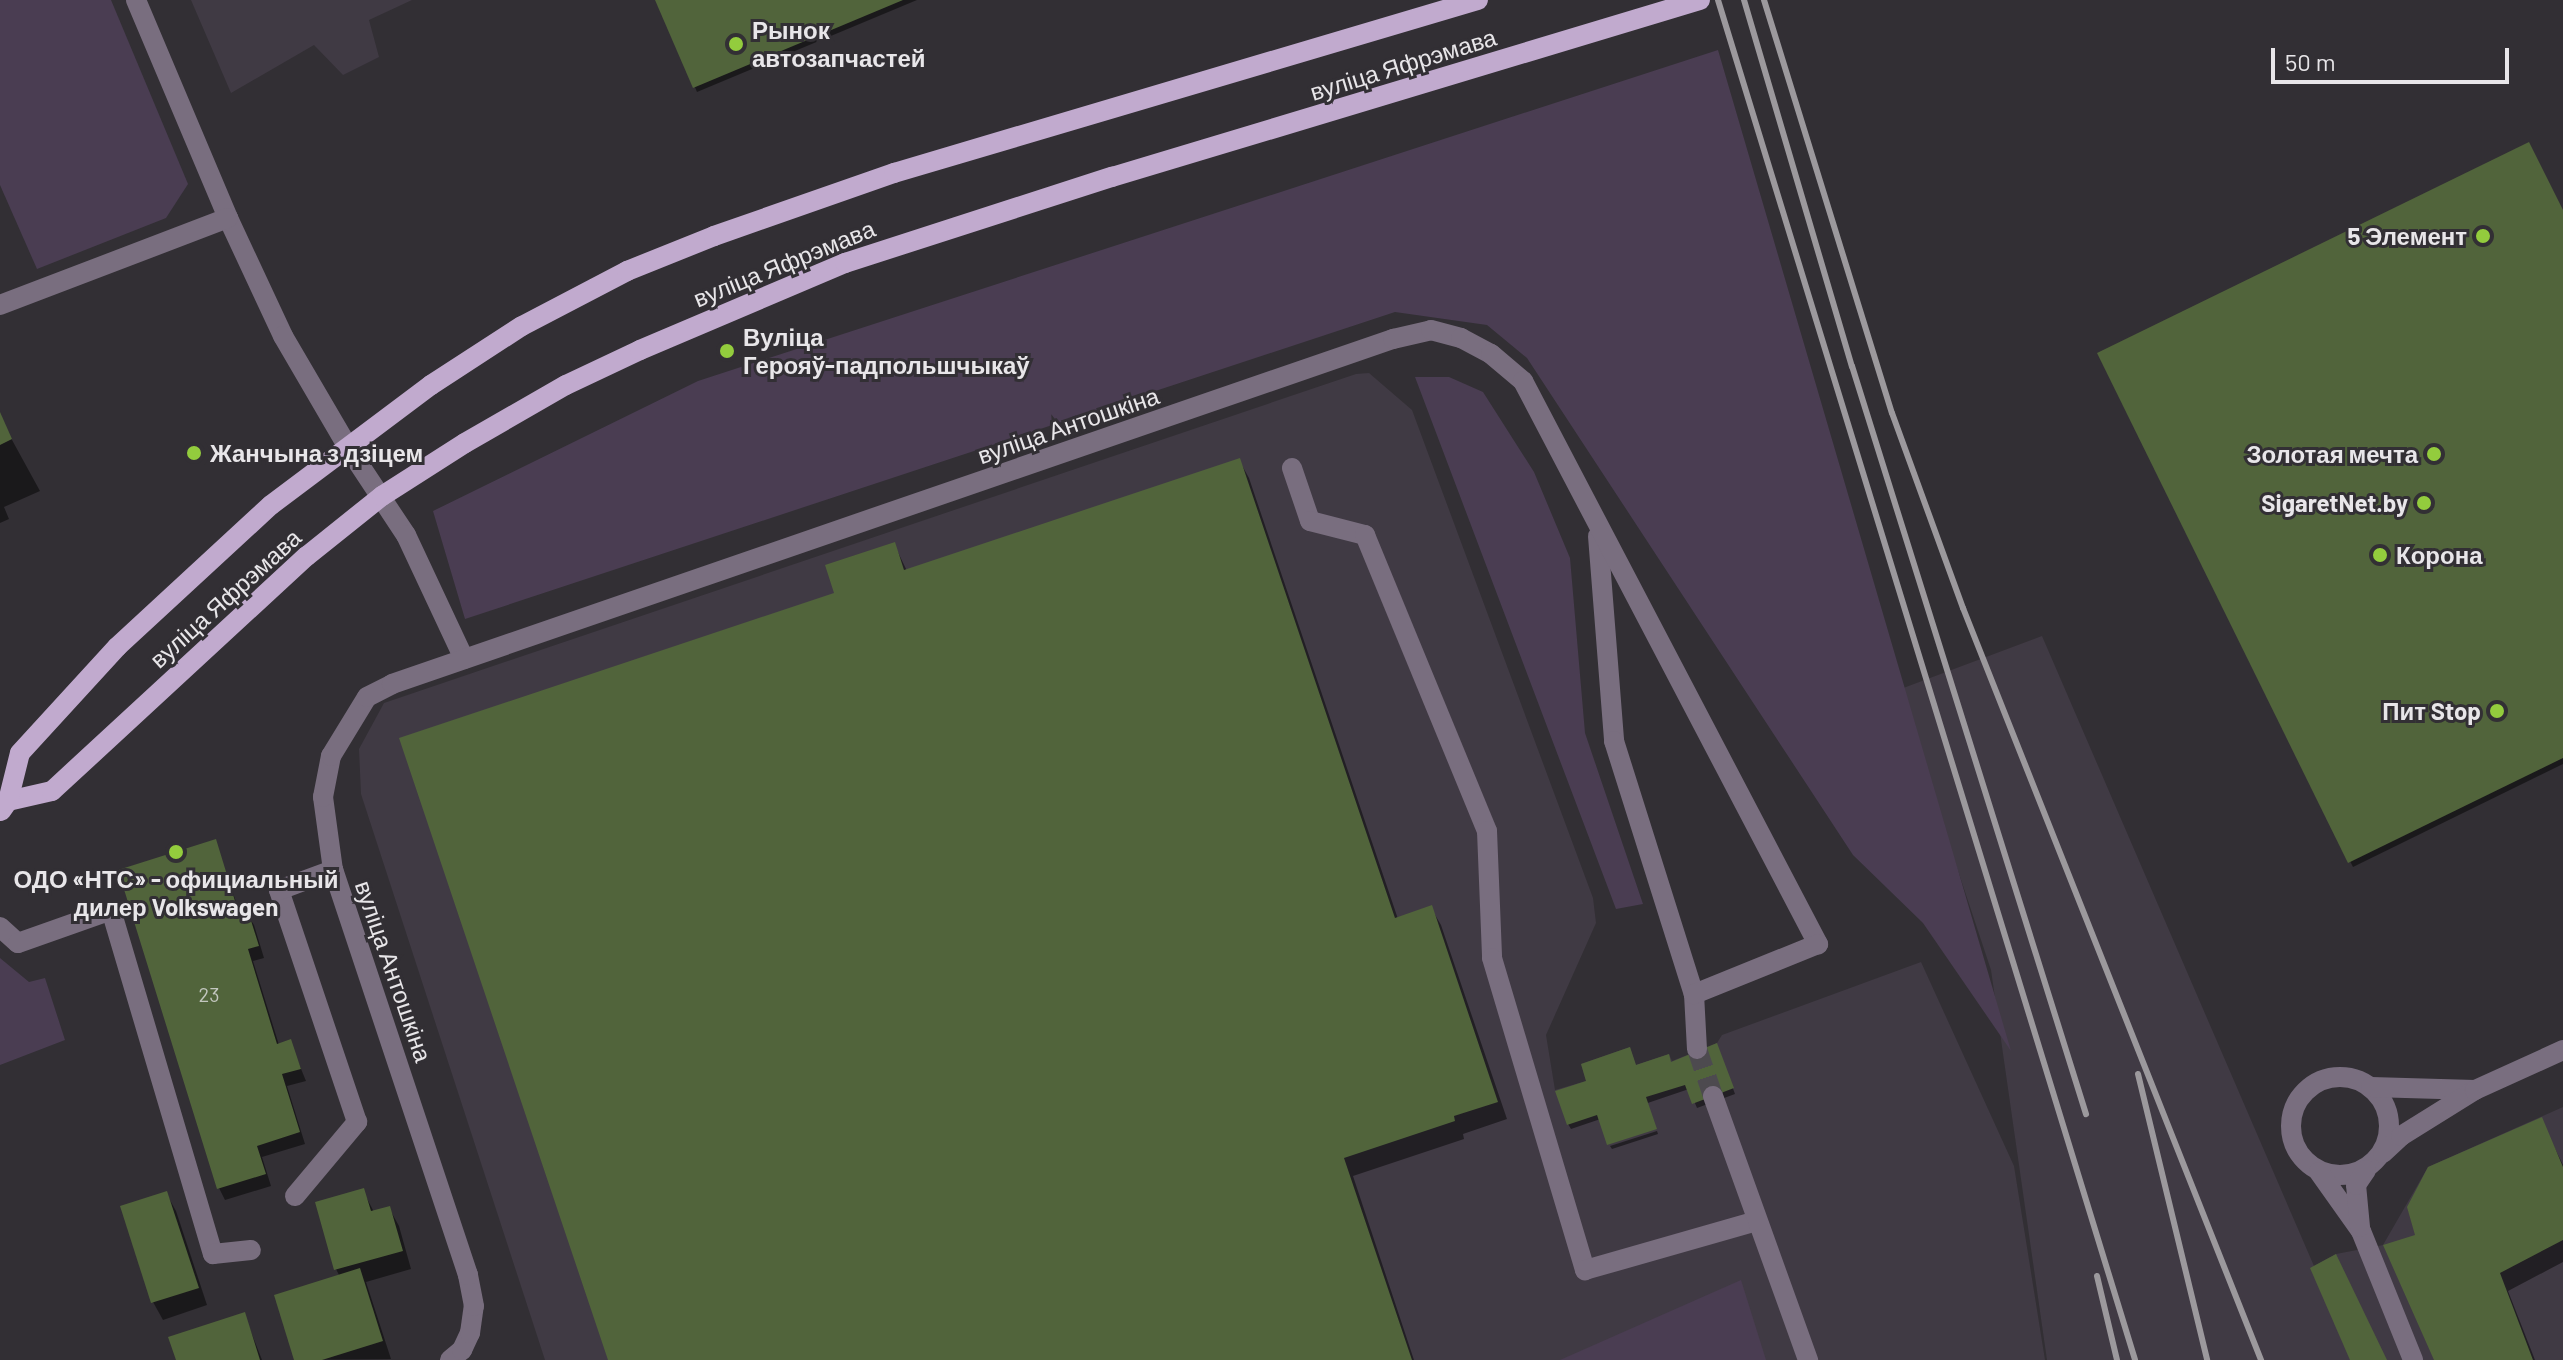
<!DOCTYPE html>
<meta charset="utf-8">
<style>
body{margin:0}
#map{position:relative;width:2563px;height:1360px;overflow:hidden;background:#322f34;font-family:Barlow,sans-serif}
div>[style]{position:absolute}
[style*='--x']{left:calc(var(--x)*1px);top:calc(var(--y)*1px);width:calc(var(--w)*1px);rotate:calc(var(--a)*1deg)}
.built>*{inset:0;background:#403a44}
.green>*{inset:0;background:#4a3d52}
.shadow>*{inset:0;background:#0007}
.building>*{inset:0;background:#51643b}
.minor-tunnel>*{height:20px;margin-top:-10px;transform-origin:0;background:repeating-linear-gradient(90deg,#4d4a4f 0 20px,transparent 0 30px)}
.minor>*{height:20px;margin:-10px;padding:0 10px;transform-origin:10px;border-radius:10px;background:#796e7f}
.minor>.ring{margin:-10px;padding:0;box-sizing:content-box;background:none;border:20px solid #796e7f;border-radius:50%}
.major>*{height:20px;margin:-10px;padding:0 10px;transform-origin:10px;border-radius:10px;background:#c1aace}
.rail>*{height:6px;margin:-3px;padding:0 3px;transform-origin:3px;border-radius:3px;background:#9c999d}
.dots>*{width:22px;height:22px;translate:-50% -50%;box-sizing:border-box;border:4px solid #322f34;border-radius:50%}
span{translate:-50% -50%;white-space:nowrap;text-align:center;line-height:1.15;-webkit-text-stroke:6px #322f34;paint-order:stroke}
.number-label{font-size:20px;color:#c2c6be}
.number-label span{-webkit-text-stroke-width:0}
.poi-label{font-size:24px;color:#e8e6e9;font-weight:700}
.left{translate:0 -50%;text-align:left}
.right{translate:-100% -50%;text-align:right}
.street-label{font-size:24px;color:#e8e6e9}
.scale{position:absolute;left:2271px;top:48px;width:238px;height:36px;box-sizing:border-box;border:4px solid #e8e6e9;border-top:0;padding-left:10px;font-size:24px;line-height:28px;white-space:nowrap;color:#e8e6e9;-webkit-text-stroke:6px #322f34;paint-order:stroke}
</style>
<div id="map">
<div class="built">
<i style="clip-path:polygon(191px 0,412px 0,369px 20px,379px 57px,343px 75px,314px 45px,231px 93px)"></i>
<i style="clip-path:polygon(1369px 373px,1412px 410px,1593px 898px,1596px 923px,1546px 1035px,1555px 1090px,1586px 1081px,1581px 1064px,1630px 1047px,1636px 1065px,1669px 1054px,1672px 1061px,1717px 1043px,1722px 1035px,1921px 962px,2014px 1166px,2045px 1360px,545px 1360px,361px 794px,359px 749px,384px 703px,1356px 374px)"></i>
<i style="clip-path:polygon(2042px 636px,2314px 1266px,2336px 1254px,2383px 1245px,2428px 1167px,2563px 1107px,2563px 1360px,2047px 1360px,1991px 970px,1898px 690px)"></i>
</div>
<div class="green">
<i style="clip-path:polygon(0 0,111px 0,188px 184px,166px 218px,37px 269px,0 185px)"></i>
<i style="clip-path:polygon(1718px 50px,2011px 1051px,1923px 923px,1853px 855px,1527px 358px,1487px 325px,1395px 312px,465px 619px,433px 511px,698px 381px)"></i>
<i style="clip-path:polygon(1415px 377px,1449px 377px,1483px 392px,1534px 472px,1570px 558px,1585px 733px,1643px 904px,1616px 909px)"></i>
<i style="clip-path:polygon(0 958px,29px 982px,45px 978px,65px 1040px,0 1065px)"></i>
<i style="clip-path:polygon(1741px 1280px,1766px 1360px,1560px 1360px)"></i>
</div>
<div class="shadow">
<i style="clip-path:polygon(658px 0,917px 0,697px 92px)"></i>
<i style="clip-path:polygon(2563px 213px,2563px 764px,2353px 867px,2100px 354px)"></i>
<i style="clip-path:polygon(0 418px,40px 491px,4px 507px,9px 519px,0 523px)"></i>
<i style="clip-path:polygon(1239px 460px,1249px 478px,1398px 919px,1431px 908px,1441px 925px,1507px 1119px,1463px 1134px,1464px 1139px,1353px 1176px,1414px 1360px,610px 1360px,837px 594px,894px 544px,907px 571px)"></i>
<i style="clip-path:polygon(215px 842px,241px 916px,247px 914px,254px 925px,264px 958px,253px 961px,279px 1045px,290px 1042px,306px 1081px,287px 1086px,305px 1144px,262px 1157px,271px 1186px,225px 1200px,219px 1188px)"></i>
<i style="clip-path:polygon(1719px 1050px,1735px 1094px,1697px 1108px,1689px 1089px,1571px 1129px,1568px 1124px,1636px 1067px,1672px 1064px)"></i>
<i style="clip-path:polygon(2541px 1120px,2563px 1165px,2563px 1262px,2508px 1291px,2535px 1360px,2436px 1360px,2417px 1236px)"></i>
<i style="clip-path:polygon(1657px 1131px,1658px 1134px,1612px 1149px,1610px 1146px)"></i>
<i style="clip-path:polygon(363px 1191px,374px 1212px,389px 1208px,399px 1226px,411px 1269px,366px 1282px,391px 1359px,296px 1360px,340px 1277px,336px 1269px)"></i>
<i style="clip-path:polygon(166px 1193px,176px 1211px,207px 1305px,163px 1320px,153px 1302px)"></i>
<i style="clip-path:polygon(244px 1314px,262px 1360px,178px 1360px)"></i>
</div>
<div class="building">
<i style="clip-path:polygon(655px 0,903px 0,693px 88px)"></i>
<i style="clip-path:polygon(2529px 142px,2563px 210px,2563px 758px,2348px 863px,2097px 353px)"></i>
<i style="clip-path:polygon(0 412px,12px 439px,0 445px)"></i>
<i style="clip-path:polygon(1240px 458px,1395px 918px,1432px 905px,1498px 1102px,1454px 1116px,1455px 1121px,1344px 1158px,1412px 1360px,608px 1360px,399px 738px,834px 593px,825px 565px,895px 542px,904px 570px)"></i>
<i style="clip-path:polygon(216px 839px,239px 914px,248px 911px,259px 946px,248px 949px,277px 1044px,291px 1039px,301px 1069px,282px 1074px,300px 1132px,257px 1146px,266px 1174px,217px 1189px,118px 870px)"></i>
<i style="clip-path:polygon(1717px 1043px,1734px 1088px,1692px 1104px,1685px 1085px,1646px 1097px,1657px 1129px,1607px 1145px,1597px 1115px,1567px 1125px,1555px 1091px,1586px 1081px,1581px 1064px,1630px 1047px,1636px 1065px,1669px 1054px,1671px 1062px)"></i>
<i style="clip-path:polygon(2542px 1117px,2563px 1167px,2563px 1240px,2500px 1273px,2533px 1360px,2434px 1360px,2383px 1245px,2415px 1235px,2407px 1207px,2428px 1167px)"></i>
<i style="clip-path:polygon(364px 1188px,371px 1211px,390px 1206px,403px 1251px,334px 1270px,315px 1202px)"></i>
<i style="clip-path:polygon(167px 1191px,199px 1288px,151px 1303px,120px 1206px)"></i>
<i style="clip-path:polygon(2336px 1254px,2387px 1360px,2350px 1360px,2310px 1268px)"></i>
<i style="clip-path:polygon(360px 1268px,383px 1341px,322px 1360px,294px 1360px,274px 1295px)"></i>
<i style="clip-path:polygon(245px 1312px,260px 1360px,176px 1360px,168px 1337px)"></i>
</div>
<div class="minor-tunnel">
<i style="--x:1697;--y:1049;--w:50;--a:71.2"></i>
</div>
<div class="minor">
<i style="--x:136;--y:0;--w:237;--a:67.1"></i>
<i style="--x:228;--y:218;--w:130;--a:65"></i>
<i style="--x:283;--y:336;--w:131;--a:59.7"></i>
<i style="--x:349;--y:449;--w:103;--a:56.5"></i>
<i style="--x:406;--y:535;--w:137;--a:64.9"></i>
<i style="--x:0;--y:305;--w:244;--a:-20.9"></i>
<i style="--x:1292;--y:468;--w:56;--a:71.2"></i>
<i style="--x:1310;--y:521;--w:57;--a:14.3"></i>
<i style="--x:1365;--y:535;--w:320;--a:67.6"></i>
<i style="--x:1487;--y:831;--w:127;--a:87.7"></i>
<i style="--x:1492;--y:958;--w:326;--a:73.4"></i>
<i style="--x:1585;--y:1270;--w:179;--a:-15.9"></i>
<i style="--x:1598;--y:536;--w:206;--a:85.5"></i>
<i style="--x:1614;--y:741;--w:265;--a:72.5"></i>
<i style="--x:1694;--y:994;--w:55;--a:86.9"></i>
<i style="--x:0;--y:927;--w:24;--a:42"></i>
<i style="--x:18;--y:943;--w:99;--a:-19.5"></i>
<i style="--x:111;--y:910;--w:359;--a:73.5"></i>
<i style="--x:213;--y:1254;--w:38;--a:-6"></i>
<i class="ring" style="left:2291px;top:1077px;width:78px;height:78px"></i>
<i style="--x:2371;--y:1087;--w:104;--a:1.7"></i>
<i style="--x:1713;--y:1096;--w:281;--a:70.2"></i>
<i style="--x:2383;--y:1153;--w:25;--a:-43"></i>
<i style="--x:2401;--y:1136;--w:87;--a:-31.9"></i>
<i style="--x:2475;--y:1090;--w:97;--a:-24.4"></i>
<i style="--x:2319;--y:1172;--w:72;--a:54.6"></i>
<i style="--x:2361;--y:1231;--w:139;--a:68"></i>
<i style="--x:295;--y:1196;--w:97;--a:-50"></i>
<i style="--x:357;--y:1122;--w:245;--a:-108.6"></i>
<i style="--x:279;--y:890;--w:58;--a:-20.3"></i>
<i style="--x:2360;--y:1227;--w:42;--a:-95.4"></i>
<i style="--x:2356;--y:1185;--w:18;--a:-56"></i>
<i style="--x:450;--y:1360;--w:16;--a:-40"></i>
<i style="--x:462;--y:1350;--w:19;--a:-65"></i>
<i style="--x:470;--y:1333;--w:27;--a:-82"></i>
<i style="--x:474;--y:1306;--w:32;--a:-101"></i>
<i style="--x:468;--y:1275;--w:427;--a:-108.4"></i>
<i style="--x:333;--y:870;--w:74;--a:-97.8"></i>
<i style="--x:323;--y:797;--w:42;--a:-79"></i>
<i style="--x:331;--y:756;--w:69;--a:-58.6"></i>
<i style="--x:367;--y:697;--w:28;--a:-27"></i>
<i style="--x:392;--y:684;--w:1059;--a:-19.02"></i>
<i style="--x:1393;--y:339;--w:39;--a:-13"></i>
<i style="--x:1431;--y:330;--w:31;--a:15"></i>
<i style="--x:1461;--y:338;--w:34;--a:28"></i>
<i style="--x:1491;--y:354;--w:42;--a:40.2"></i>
<i style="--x:1523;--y:381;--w:636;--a:62.35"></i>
<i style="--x:1818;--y:944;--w:134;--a:158"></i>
</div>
<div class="major">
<i style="--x:8;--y:801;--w:45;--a:-12.8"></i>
<i style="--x:52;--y:791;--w:347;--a:-42.7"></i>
<i style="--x:307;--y:556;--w:96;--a:-38.7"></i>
<i style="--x:382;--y:496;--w:98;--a:-32.6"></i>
<i style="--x:465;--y:443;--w:116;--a:-29.9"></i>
<i style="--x:566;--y:385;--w:82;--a:-25.3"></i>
<i style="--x:640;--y:350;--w:223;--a:-23"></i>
<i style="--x:845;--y:263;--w:281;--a:-17.9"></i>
<i style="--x:1112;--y:177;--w:614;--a:-16.75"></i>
<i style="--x:1;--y:811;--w:12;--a:-55"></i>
<i style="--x:8;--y:801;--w:49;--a:-76"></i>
<i style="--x:20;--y:753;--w:144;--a:-47.5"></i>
<i style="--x:117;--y:647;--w:209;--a:-42.7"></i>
<i style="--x:271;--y:505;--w:200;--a:-36.9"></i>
<i style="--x:431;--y:385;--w:108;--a:-33"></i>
<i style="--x:522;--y:326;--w:119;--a:-27.6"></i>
<i style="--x:627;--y:271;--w:94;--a:-21.9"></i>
<i style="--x:714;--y:236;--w:191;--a:-19.3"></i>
<i style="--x:894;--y:173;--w:609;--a:-16.5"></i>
</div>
<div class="rail">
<i style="--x:1718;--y:0;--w:1422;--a:72.95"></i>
<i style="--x:1744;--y:0;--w:382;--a:73.6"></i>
<i style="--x:1852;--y:366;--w:784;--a:72.63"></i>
<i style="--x:1764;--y:0;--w:432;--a:72.8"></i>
<i style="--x:1892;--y:413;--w:208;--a:70"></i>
<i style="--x:1963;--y:608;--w:809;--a:68.38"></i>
<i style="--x:2138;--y:1074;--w:294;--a:76.4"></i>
<i style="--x:2097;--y:1276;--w:86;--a:76.6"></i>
</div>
<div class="dots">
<i style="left:736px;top:44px;background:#93cc3d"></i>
<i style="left:2483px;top:236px;background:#93cc3d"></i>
<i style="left:727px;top:351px;background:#93cc3d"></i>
<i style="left:194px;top:453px;background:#93cc3d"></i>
<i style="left:2434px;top:454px;background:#93cc3d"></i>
<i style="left:2424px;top:503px;background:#93cc3d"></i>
<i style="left:2380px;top:555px;background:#93cc3d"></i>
<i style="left:2497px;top:711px;background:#93cc3d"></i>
<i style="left:176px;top:852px;background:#93cc3d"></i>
</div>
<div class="number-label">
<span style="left:209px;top:994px">23</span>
</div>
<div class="poi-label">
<span class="left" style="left:752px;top:44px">Рынок<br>автозапчастей</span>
<span class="right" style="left:2467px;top:236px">5 Элемент</span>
<span class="left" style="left:743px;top:351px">Вуліца<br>Герояў-падпольшчыкаў</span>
<span class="left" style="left:210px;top:453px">Жанчына з дзіцем</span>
<span class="right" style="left:2418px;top:454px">Золотая мечта</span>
<span class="right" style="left:2408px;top:503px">SigaretNet.by</span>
<span class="left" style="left:2396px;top:555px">Корона</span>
<span class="right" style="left:2481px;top:711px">Пит Stop</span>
<span style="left:176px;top:893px">ОДО «НТС» - официальный<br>дилер Volkswagen</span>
</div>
<div class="street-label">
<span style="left:1403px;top:64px;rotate:-17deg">вуліца Яфрэмава</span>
<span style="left:784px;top:263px;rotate:-22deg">вуліца Яфрэмава</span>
<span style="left:1068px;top:425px;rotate:-19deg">вуліца Антошкіна</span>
<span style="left:225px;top:598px;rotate:-42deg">вуліца Яфрэмава</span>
<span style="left:394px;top:971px;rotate:71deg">вуліца Антошкіна</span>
</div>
<div class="scale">50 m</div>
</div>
